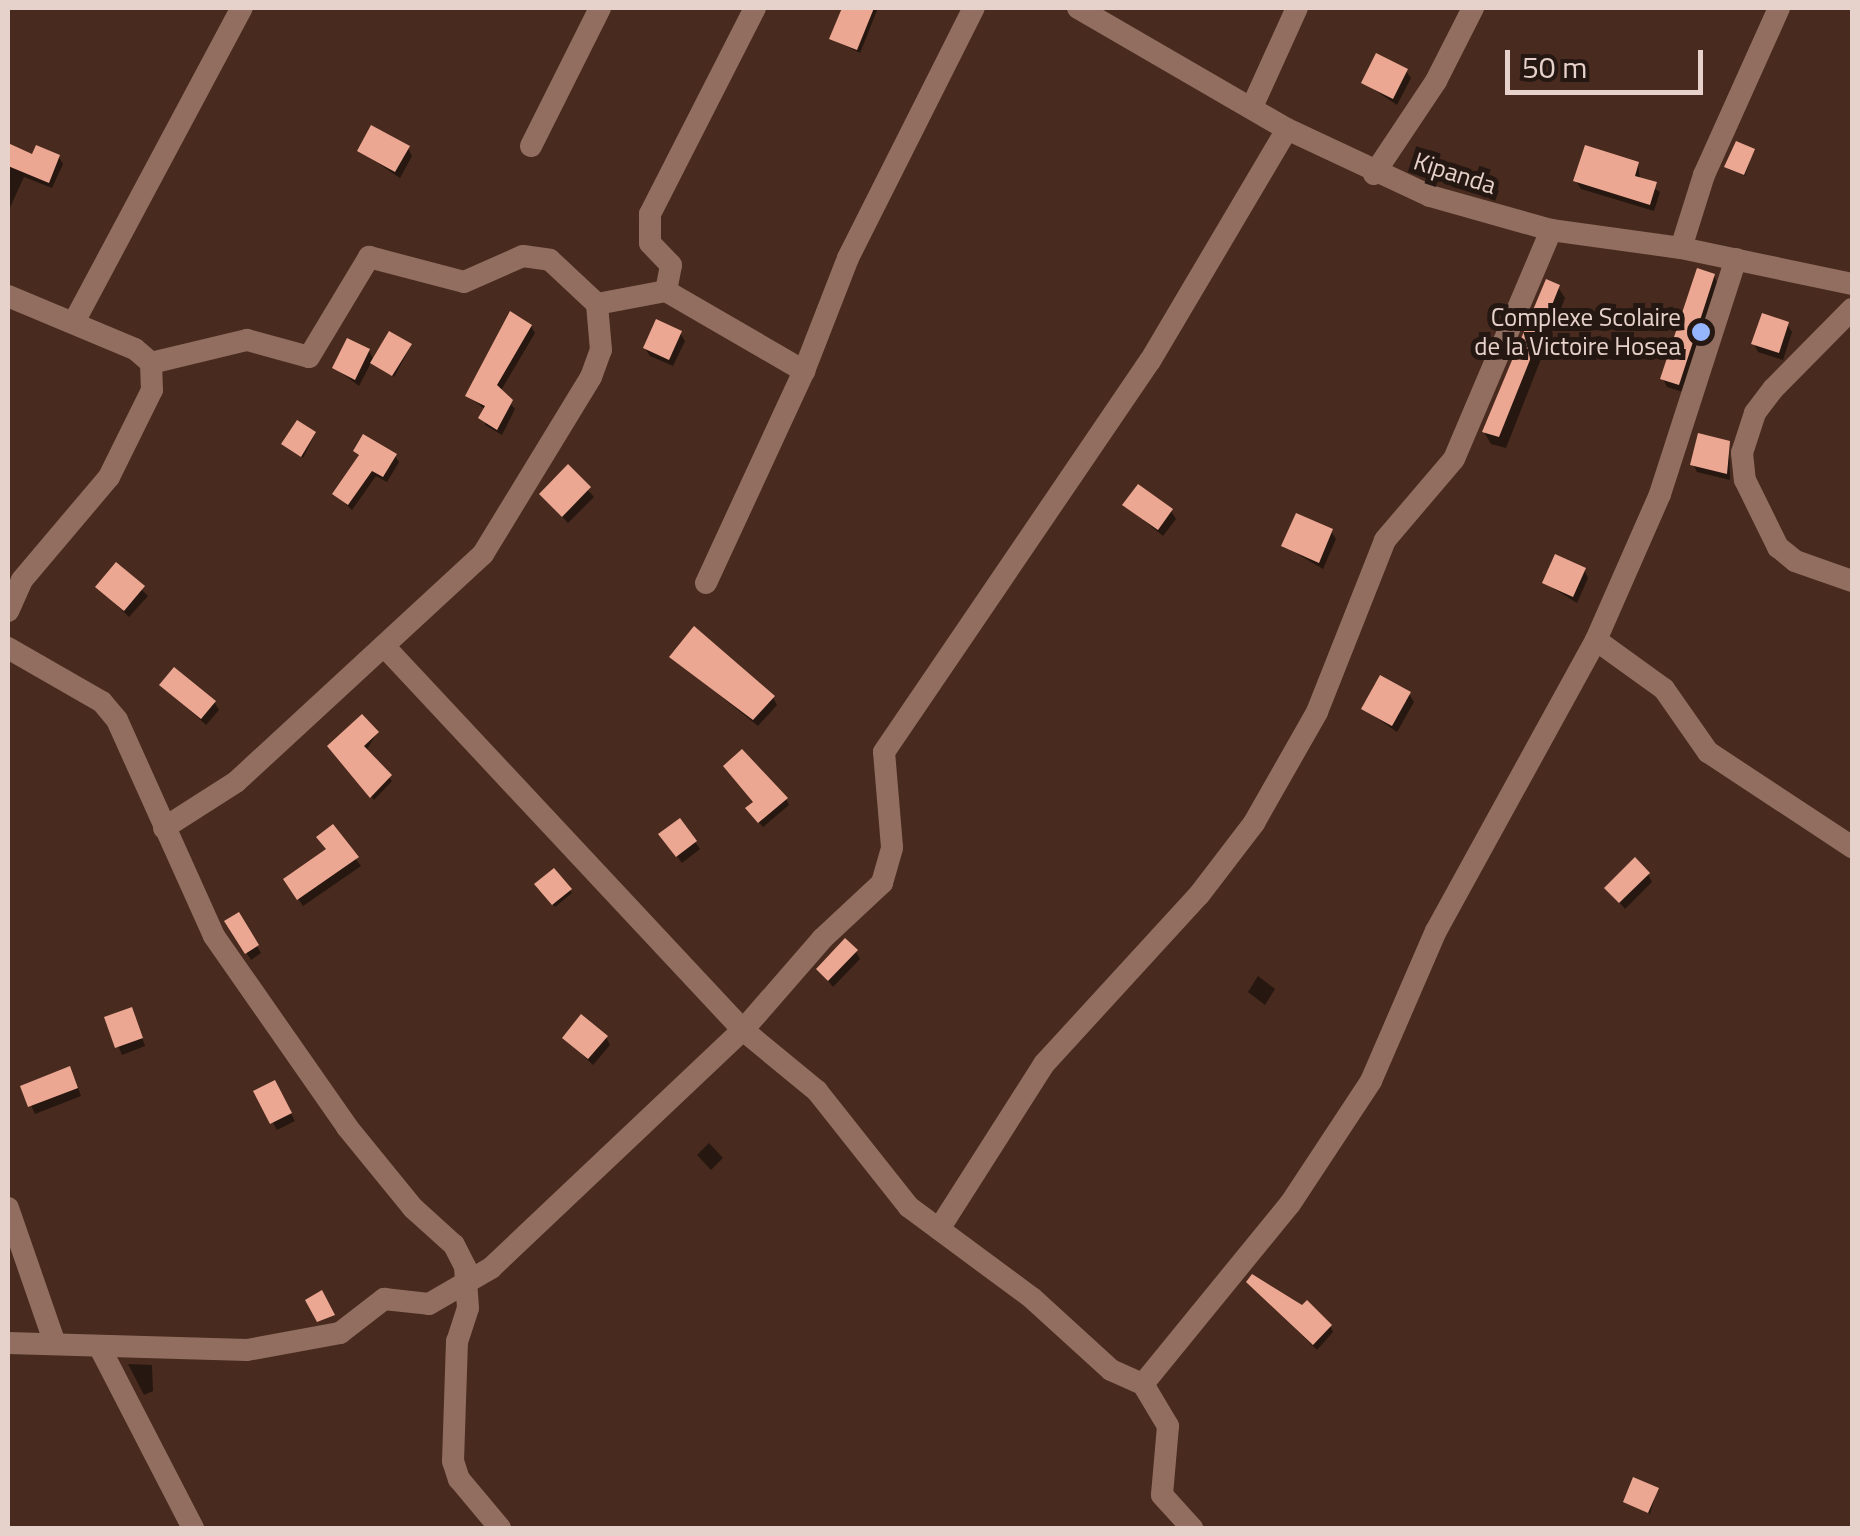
<!DOCTYPE html>
<style>
body{margin:0}
#map{position:relative;width:1860px;height:1536px;overflow:hidden;background:#482b1e;font-family:"Titillium Web",sans-serif}
div>[style]{position:absolute}
[style*='--x']{left:calc(var(--x)*1px);top:calc(var(--y)*1px);width:calc(var(--w)*1px);rotate:calc(var(--a)*1deg)}
.shadow>*{inset:0;background:#0007}
.building>*{inset:0;background:#eca793}
.street>*{height:22px;margin:-11px;padding:0 11px;transform-origin:11px;border-radius:11px;background:#916e60}
.dots>*{width:28px;height:28px;translate:-50% -50%;box-sizing:border-box;border:5px solid #251712;border-radius:50%}
span{translate:-50% -50%;white-space:nowrap;text-align:center;line-height:1.15;-webkit-text-stroke:10px #251712;paint-order:stroke}
.street-label{font-size:25px;color:#e6d2ca}
.poi-label{font-size:25px;color:#e6d2ca}
.right{translate:-100% -50%;text-align:right}
.frame{position:absolute;inset:0;border:10px solid #e6d2ca;pointer-events:none}
.scale{position:absolute;left:1505px;top:50px;width:198px;height:45px;box-sizing:border-box;border:5px solid #e6d2ca;border-top:0;padding-left:12px;font-size:30px;line-height:35px;white-space:nowrap;color:#e6d2ca;-webkit-text-stroke:8px #251712;paint-order:stroke}
</style>
<div id="map">
<div class="shadow">
<i style="clip-path:polygon(845px 8px,878px 8px,860px 53px,832px 39px)"></i>
<i style="clip-path:polygon(1406px 71px,1411px 78px,1397px 105px,1364px 83px)"></i>
<i style="clip-path:polygon(8px 146px,33px 157px,59px 157px,63px 164px,52px 188px,24px 177px,8px 212px)"></i>
<i style="clip-path:polygon(408px 148px,412px 156px,400px 178px,360px 151px)"></i>
<i style="clip-path:polygon(1753px 151px,1745px 176px,1729px 169px,1727px 166px)"></i>
<i style="clip-path:polygon(1638px 164px,1640px 180px,1660px 192px,1654px 211px,1581px 189px,1576px 181px)"></i>
<i style="clip-path:polygon(1714px 276px,1718px 284px,1683px 392px,1667px 387px,1663px 379px)"></i>
<i style="clip-path:polygon(1558px 287px,1565px 298px,1506px 448px,1491px 444px,1484px 432px)"></i>
<i style="clip-path:polygon(1787px 324px,1792px 332px,1783px 360px,1758px 352px,1754px 344px)"></i>
<i style="clip-path:polygon(531px 326px,535px 333px,500px 392px,515px 409px,502px 435px,485px 425px,486px 410px,468px 396px)"></i>
<i style="clip-path:polygon(680px 333px,685px 341px,673px 366px,650px 356px,645px 348px)"></i>
<i style="clip-path:polygon(411px 346px,394px 377px,372px 361px,359px 386px,335px 368px,369px 351px,374px 361px)"></i>
<i style="clip-path:polygon(315px 434px,303px 458px,284px 444px)"></i>
<i style="clip-path:polygon(1729px 443px,1730px 480px,1697px 472px,1693px 464px)"></i>
<i style="clip-path:polygon(356px 451px,395px 456px,399px 462px,387px 482px,376px 476px,352px 510px,335px 494px,360px 458px)"></i>
<i style="clip-path:polygon(568px 468px,594px 497px,568px 523px,542px 494px)"></i>
<i style="clip-path:polygon(1125px 505px,1171px 511px,1176px 519px,1163px 536px)"></i>
<i style="clip-path:polygon(1331px 531px,1336px 539px,1323px 569px,1284px 546px)"></i>
<i style="clip-path:polygon(116px 565px,148px 596px,129px 617px,98px 587px)"></i>
<i style="clip-path:polygon(1584px 570px,1588px 578px,1577px 603px,1545px 583px)"></i>
<i style="clip-path:polygon(672px 657px,773px 698px,777px 705px,758px 726px)"></i>
<i style="clip-path:polygon(162px 685px,214px 702px,219px 710px,206px 725px)"></i>
<i style="clip-path:polygon(1409px 694px,1414px 702px,1397px 732px,1364px 709px)"></i>
<i style="clip-path:polygon(377px 733px,366px 751px,392px 781px,374px 800px,333px 751px)"></i>
<i style="clip-path:polygon(786px 799px,789px 805px,763px 827px,752px 814px)"></i>
<i style="clip-path:polygon(332px 828px,361px 866px,303px 906px,286px 880px,328px 851px)"></i>
<i style="clip-path:polygon(666px 842px,695px 842px,700px 849px,682px 863px)"></i>
<i style="clip-path:polygon(554px 871px,572px 893px,555px 907px,538px 885px)"></i>
<i style="clip-path:polygon(1648px 874px,1652px 882px,1625px 909px,1607px 888px)"></i>
<i style="clip-path:polygon(238px 916px,261px 953px,251px 960px,227px 922px)"></i>
<i style="clip-path:polygon(856px 952px,860px 959px,833px 987px,819px 969px)"></i>
<i style="clip-path:polygon(1258px 976px,1275px 989px,1265px 1005px,1248px 992px)"></i>
<i style="clip-path:polygon(135px 1018px,145px 1046px,122px 1055px,107px 1019px)"></i>
<i style="clip-path:polygon(606px 1037px,610px 1045px,593px 1065px,565px 1038px)"></i>
<i style="clip-path:polygon(74px 1077px,81px 1096px,35px 1114px,23px 1087px)"></i>
<i style="clip-path:polygon(274px 1083px,295px 1121px,277px 1130px,256px 1092px)"></i>
<i style="clip-path:polygon(709px 1143px,723px 1158px,711px 1170px,697px 1155px)"></i>
<i style="clip-path:polygon(1249px 1282px,1330px 1326px,1333px 1332px,1317px 1350px)"></i>
<i style="clip-path:polygon(128px 1364px,152px 1365px,153px 1391px,144px 1395px)"></i>
<i style="clip-path:polygon(1657px 1490px,1650px 1514px,1625px 1502px)"></i>
</div>
<div class="building">
<i style="clip-path:polygon(842px 8px,874px 8px,857px 50px,829px 39px)"></i>
<i style="clip-path:polygon(1376px 53px,1408px 69px,1393px 99px,1361px 83px)"></i>
<i style="clip-path:polygon(371px 125px,410px 146px,395px 172px,357px 151px)"></i>
<i style="clip-path:polygon(1736px 141px,1755px 149px,1744px 175px,1724px 167px)"></i>
<i style="clip-path:polygon(8px 143px,32px 154px,36px 145px,60px 155px,49px 183px,8px 166px)"></i>
<i style="clip-path:polygon(1585px 145px,1639px 162px,1635px 176px,1657px 182px,1650px 205px,1573px 181px)"></i>
<i style="clip-path:polygon(1697px 268px,1715px 274px,1679px 385px,1660px 379px)"></i>
<i style="clip-path:polygon(1546px 279px,1560px 285px,1499px 437px,1482px 432px)"></i>
<i style="clip-path:polygon(510px 311px,532px 325px,497px 385px,513px 400px,497px 430px,478px 418px,485px 406px,465px 396px)"></i>
<i style="clip-path:polygon(1762px 313px,1789px 322px,1779px 353px,1751px 344px)"></i>
<i style="clip-path:polygon(656px 319px,682px 331px,669px 360px,643px 348px)"></i>
<i style="clip-path:polygon(389px 331px,412px 344px,392px 376px,370px 363px)"></i>
<i style="clip-path:polygon(347px 338px,370px 349px,355px 380px,332px 368px)"></i>
<i style="clip-path:polygon(297px 420px,316px 432px,301px 457px,281px 444px)"></i>
<i style="clip-path:polygon(1698px 433px,1730px 441px,1727px 474px,1690px 465px)"></i>
<i style="clip-path:polygon(363px 434px,397px 454px,383px 477px,372px 471px,348px 505px,332px 494px,359px 455px,353px 451px)"></i>
<i style="clip-path:polygon(568px 464px,591px 487px,562px 517px,539px 494px)"></i>
<i style="clip-path:polygon(1138px 484px,1173px 509px,1158px 530px,1122px 505px)"></i>
<i style="clip-path:polygon(1296px 513px,1333px 529px,1319px 563px,1281px 546px)"></i>
<i style="clip-path:polygon(1555px 554px,1586px 568px,1573px 597px,1542px 583px)"></i>
<i style="clip-path:polygon(116px 562px,145px 586px,124px 611px,95px 587px)"></i>
<i style="clip-path:polygon(694px 626px,775px 696px,753px 720px,669px 657px)"></i>
<i style="clip-path:polygon(174px 667px,216px 701px,201px 719px,159px 685px)"></i>
<i style="clip-path:polygon(1380px 675px,1411px 692px,1392px 726px,1361px 709px)"></i>
<i style="clip-path:polygon(362px 714px,379px 732px,364px 746px,392px 775px,370px 798px,327px 746px)"></i>
<i style="clip-path:polygon(742px 749px,788px 798px,758px 823px,745px 808px,753px 802px,723px 766px)"></i>
<i style="clip-path:polygon(680px 818px,697px 841px,676px 857px,658px 834px)"></i>
<i style="clip-path:polygon(333px 824px,359px 857px,297px 900px,283px 879px,326px 849px,316px 837px)"></i>
<i style="clip-path:polygon(1635px 857px,1650px 873px,1619px 903px,1604px 888px)"></i>
<i style="clip-path:polygon(554px 868px,572px 889px,552px 905px,534px 884px)"></i>
<i style="clip-path:polygon(239px 912px,259px 945px,245px 954px,224px 921px)"></i>
<i style="clip-path:polygon(845px 938px,858px 950px,828px 981px,816px 969px)"></i>
<i style="clip-path:polygon(132px 1007px,143px 1038px,115px 1048px,104px 1017px)"></i>
<i style="clip-path:polygon(581px 1014px,608px 1036px,588px 1059px,562px 1038px)"></i>
<i style="clip-path:polygon(70px 1066px,78px 1088px,28px 1107px,20px 1086px)"></i>
<i style="clip-path:polygon(275px 1080px,292px 1113px,270px 1124px,253px 1091px)"></i>
<i style="clip-path:polygon(1252px 1274px,1302px 1305px,1307px 1300px,1332px 1325px,1313px 1345px,1246px 1282px)"></i>
<i style="clip-path:polygon(322px 1290px,335px 1315px,317px 1322px,305px 1300px)"></i>
<i style="clip-path:polygon(1633px 1477px,1659px 1488px,1648px 1513px,1623px 1502px)"></i>
</div>
<div class="street">
<i style="--x:1078;--y:8;--w:241;--a:30.1"></i>
<i style="--x:1287;--y:129;--w:158;--a:25.1"></i>
<i style="--x:1430;--y:196;--w:126;--a:15.7"></i>
<i style="--x:1551;--y:230;--w:131;--a:7.9"></i>
<i style="--x:1681;--y:248;--w:175;--a:11.9"></i>
<i style="--x:1252;--y:107;--w:109;--a:-65.6"></i>
<i style="--x:531;--y:146;--w:154;--a:-63.4"></i>
<i style="--x:1374;--y:174;--w:112;--a:-56.3"></i>
<i style="--x:1436;--y:81;--w:82;--a:-63.1"></i>
<i style="--x:1681;--y:248;--w:77;--a:-72.5"></i>
<i style="--x:1704;--y:175;--w:183;--a:-65.8"></i>
<i style="--x:666;--y:291;--w:26;--a:-79"></i>
<i style="--x:671;--y:265;--w:30;--a:-134"></i>
<i style="--x:650;--y:243;--w:29;--a:-90"></i>
<i style="--x:650;--y:214;--w:231;--a:-63"></i>
<i style="--x:8;--y:296;--w:138;--a:22.7"></i>
<i style="--x:135;--y:349;--w:21;--a:41"></i>
<i style="--x:151;--y:363;--w:27;--a:88"></i>
<i style="--x:152;--y:390;--w:97;--a:116.3"></i>
<i style="--x:109;--y:477;--w:135;--a:130.2"></i>
<i style="--x:22;--y:580;--w:34;--a:114"></i>
<i style="--x:1852;--y:309;--w:112;--a:134.6"></i>
<i style="--x:1773;--y:389;--w:30;--a:127"></i>
<i style="--x:1755;--y:413;--w:42;--a:108"></i>
<i style="--x:1742;--y:453;--w:27;--a:84"></i>
<i style="--x:1745;--y:480;--w:75;--a:63.8"></i>
<i style="--x:1778;--y:547;--w:22;--a:39"></i>
<i style="--x:1795;--y:561;--w:60;--a:19.3"></i>
<i style="--x:74;--y:322;--w:356;--a:-61.9"></i>
<i style="--x:151;--y:363;--w:99;--a:-13.5"></i>
<i style="--x:247;--y:340;--w:64;--a:15.3"></i>
<i style="--x:309;--y:357;--w:117;--a:-59"></i>
<i style="--x:369;--y:257;--w:98;--a:14.7"></i>
<i style="--x:464;--y:282;--w:64;--a:-23.8"></i>
<i style="--x:523;--y:256;--w:27;--a:8"></i>
<i style="--x:550;--y:260;--w:64;--a:43.1"></i>
<i style="--x:597;--y:304;--w:70;--a:-10.7"></i>
<i style="--x:666;--y:291;--w:160;--a:30.1"></i>
<i style="--x:706;--y:583;--w:234;--a:-65.2"></i>
<i style="--x:804;--y:371;--w:121;--a:-68.7"></i>
<i style="--x:848;--y:258;--w:280;--a:-63.3"></i>
<i style="--x:1596;--y:640;--w:84;--a:35.8"></i>
<i style="--x:1664;--y:689;--w:77;--a:55.1"></i>
<i style="--x:1708;--y:752;--w:173;--a:33.4"></i>
<i style="--x:384;--y:646;--w:526;--a:46.93"></i>
<i style="--x:743;--y:1030;--w:96;--a:39.5"></i>
<i style="--x:817;--y:1091;--w:148;--a:51.6"></i>
<i style="--x:909;--y:1207;--w:153;--a:36.5"></i>
<i style="--x:1032;--y:1298;--w:107;--a:42.3"></i>
<i style="--x:1111;--y:1370;--w:35;--a:24"></i>
<i style="--x:1143;--y:1384;--w:49;--a:59.2"></i>
<i style="--x:1168;--y:1426;--w:69;--a:95"></i>
<i style="--x:1162;--y:1495;--w:45;--a:47.7"></i>
<i style="--x:8;--y:648;--w:108;--a:29.9"></i>
<i style="--x:102;--y:702;--w:23;--a:50"></i>
<i style="--x:117;--y:720;--w:237;--a:65.8"></i>
<i style="--x:214;--y:936;--w:233;--a:55.1"></i>
<i style="--x:347;--y:1127;--w:104;--a:50.8"></i>
<i style="--x:413;--y:1208;--w:55;--a:42.1"></i>
<i style="--x:454;--y:1245;--w:25;--a:63"></i>
<i style="--x:465;--y:1267;--w:41;--a:85.8"></i>
<i style="--x:468;--y:1308;--w:35;--a:108"></i>
<i style="--x:457;--y:1341;--w:120;--a:91.9"></i>
<i style="--x:453;--y:1461;--w:19;--a:72"></i>
<i style="--x:459;--y:1479;--w:64;--a:50.1"></i>
<i style="--x:164;--y:828;--w:85;--a:-32.6"></i>
<i style="--x:236;--y:782;--w:336;--a:-42.7"></i>
<i style="--x:483;--y:554;--w:207;--a:-58.6"></i>
<i style="--x:591;--y:377;--w:29;--a:-70"></i>
<i style="--x:601;--y:350;--w:46;--a:-95"></i>
<i style="--x:8;--y:1208;--w:144;--a:70.9"></i>
<i style="--x:939;--y:1229;--w:196;--a:-57.5"></i>
<i style="--x:1044;--y:1064;--w:229;--a:-47.5"></i>
<i style="--x:1199;--y:895;--w:91;--a:-52.6"></i>
<i style="--x:1254;--y:823;--w:128;--a:-60.4"></i>
<i style="--x:1317;--y:712;--w:185;--a:-68.4"></i>
<i style="--x:1385;--y:540;--w:106;--a:-49.6"></i>
<i style="--x:1454;--y:459;--w:249;--a:-67"></i>
<i style="--x:8;--y:1343;--w:239;--a:1.7"></i>
<i style="--x:247;--y:1350;--w:95;--a:-10.4"></i>
<i style="--x:340;--y:1333;--w:56;--a:-37.7"></i>
<i style="--x:384;--y:1299;--w:45;--a:6.3"></i>
<i style="--x:429;--y:1304;--w:72;--a:-30.1"></i>
<i style="--x:491;--y:1268;--w:347;--a:-43.4"></i>
<i style="--x:743;--y:1030;--w:121;--a:-49"></i>
<i style="--x:822;--y:939;--w:82;--a:-43"></i>
<i style="--x:882;--y:883;--w:37;--a:-74"></i>
<i style="--x:892;--y:847;--w:95;--a:-94.8"></i>
<i style="--x:884;--y:752;--w:473;--a:-55.8"></i>
<i style="--x:1150;--y:361;--w:269;--a:-59.4"></i>
<i style="--x:99;--y:1346;--w:205;--a:62.7"></i>
<i style="--x:1143;--y:1384;--w:232;--a:-50.8"></i>
<i style="--x:1290;--y:1204;--w:147;--a:-56.6"></i>
<i style="--x:1371;--y:1081;--w:163;--a:-66.6"></i>
<i style="--x:1436;--y:931;--w:332;--a:-61.2"></i>
<i style="--x:1596;--y:640;--w:159;--a:-66.3"></i>
<i style="--x:1660;--y:494;--w:247;--a:-72.1"></i>
</div>
<div class="dots">
<i style="left:1701px;top:332px;background:#95b6fd"></i>
</div>
<div class="street-label">
<span style="left:1455px;top:173px;rotate:18deg">Kipanda</span>
</div>
<div class="poi-label">
<span class="right" style="left:1681px;top:332px">Complexe Scolaire<br>de la Victoire Hosea</span>
</div>
<div class="frame"></div>
<div class="scale">50 m</div>
</div>
